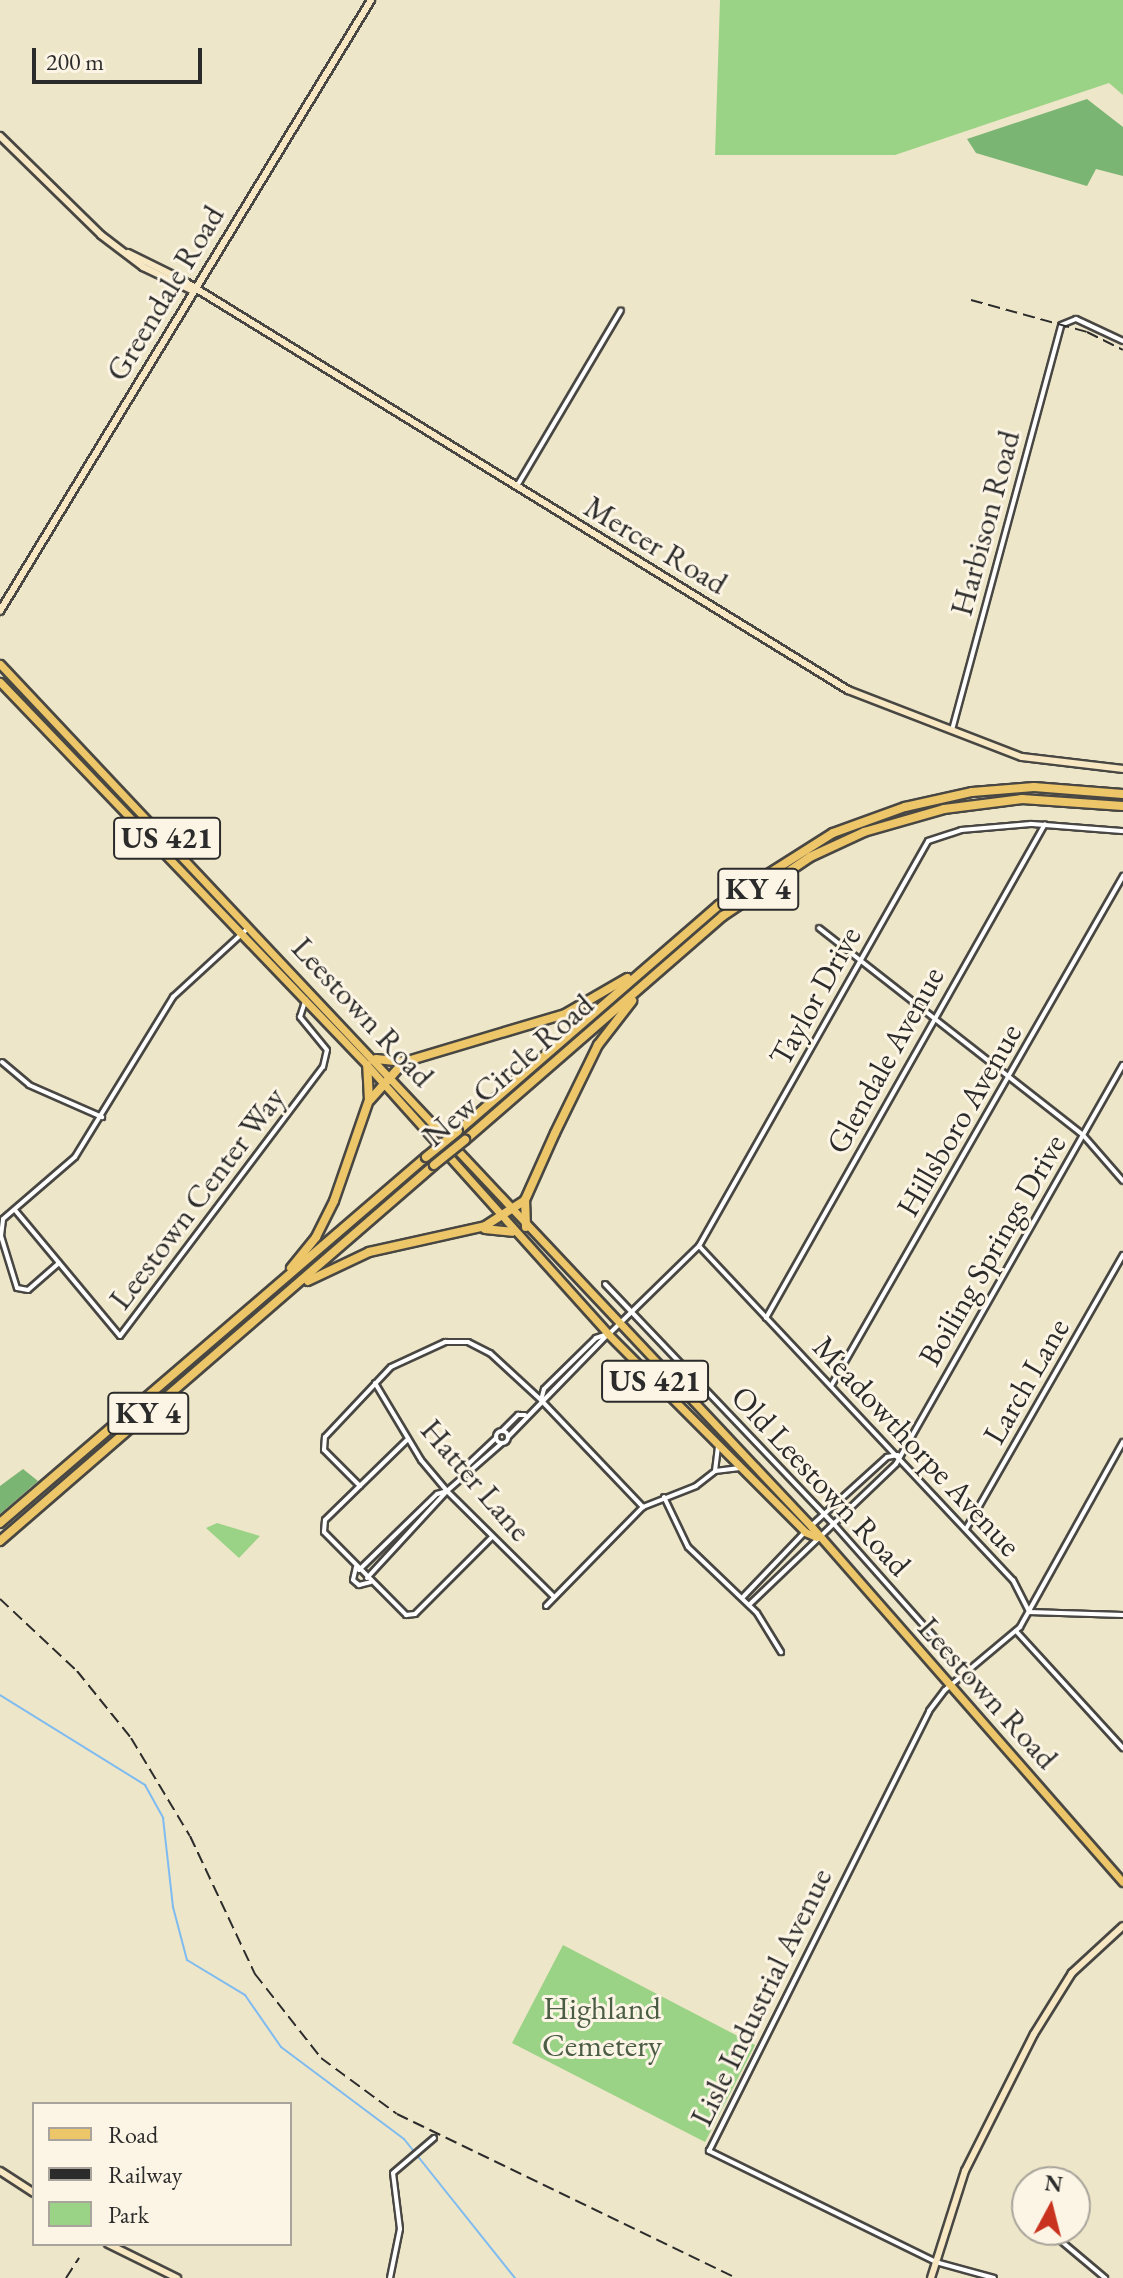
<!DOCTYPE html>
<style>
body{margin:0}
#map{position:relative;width:1123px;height:2278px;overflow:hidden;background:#eee6c8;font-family:"EB Garamond",serif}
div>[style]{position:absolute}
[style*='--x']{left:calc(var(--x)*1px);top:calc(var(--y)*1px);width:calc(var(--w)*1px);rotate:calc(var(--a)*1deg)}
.green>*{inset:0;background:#9ad386}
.forest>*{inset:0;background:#7bb573}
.stream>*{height:2px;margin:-1px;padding:0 1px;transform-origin:1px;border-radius:1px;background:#7ebbf1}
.roads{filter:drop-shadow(2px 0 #484743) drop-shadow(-2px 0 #484743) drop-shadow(0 2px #484743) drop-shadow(0 -2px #484743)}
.street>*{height:4px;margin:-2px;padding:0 2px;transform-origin:2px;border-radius:2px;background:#fff}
.street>.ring{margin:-2px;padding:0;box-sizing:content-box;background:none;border:4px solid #fff;border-radius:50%}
.secondary>*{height:6px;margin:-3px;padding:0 3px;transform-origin:3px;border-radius:3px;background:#f7e8c3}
.primary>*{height:7px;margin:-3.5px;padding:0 3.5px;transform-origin:3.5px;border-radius:3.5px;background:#ecc669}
.highway>*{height:8px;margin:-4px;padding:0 4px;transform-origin:4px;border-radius:4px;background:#ecc669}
.rail>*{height:2px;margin-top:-1px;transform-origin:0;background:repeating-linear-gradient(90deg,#2b2b2b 0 12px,transparent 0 18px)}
.bridges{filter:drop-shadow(2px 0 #484743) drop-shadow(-2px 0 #484743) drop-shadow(0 2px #484743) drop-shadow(0 -2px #484743)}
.highway-bridge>*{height:8px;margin:-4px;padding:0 4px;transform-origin:4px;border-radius:4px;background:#ecc669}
span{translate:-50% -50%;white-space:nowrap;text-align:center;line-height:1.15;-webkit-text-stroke:6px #fcf5e5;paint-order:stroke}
.shield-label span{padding:2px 6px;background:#fcf5e5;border:2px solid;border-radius:6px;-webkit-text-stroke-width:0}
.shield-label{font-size:30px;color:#2b2b2b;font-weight:700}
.street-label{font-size:32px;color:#2b2b2b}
.park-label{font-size:32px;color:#4c5d46}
.legend{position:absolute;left:32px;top:2102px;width:260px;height:144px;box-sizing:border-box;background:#fcf5e5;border:2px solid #a8a49b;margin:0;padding:10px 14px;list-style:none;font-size:24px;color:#2b2b2b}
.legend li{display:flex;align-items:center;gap:16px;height:40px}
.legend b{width:40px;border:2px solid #a8a49b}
.north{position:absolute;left:1011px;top:2166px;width:80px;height:80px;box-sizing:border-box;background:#fcf5e5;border:2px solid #a8a49b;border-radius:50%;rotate:7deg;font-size:22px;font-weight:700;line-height:32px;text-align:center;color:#2b2b2b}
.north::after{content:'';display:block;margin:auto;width:28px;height:36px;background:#c8321e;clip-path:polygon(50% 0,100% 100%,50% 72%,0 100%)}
.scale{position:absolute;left:32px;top:48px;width:170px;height:36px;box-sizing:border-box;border:4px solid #2b2b2b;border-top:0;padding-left:10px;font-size:24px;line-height:28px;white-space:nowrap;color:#2b2b2b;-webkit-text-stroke:6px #fcf5e5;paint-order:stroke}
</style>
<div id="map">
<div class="green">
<i style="clip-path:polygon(720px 0,1123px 0,1123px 95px,1109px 83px,895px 155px,715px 155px)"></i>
<i style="clip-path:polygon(217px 1523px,260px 1536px,239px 1558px,206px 1528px)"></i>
<i style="clip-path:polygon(563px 1945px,755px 2045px,705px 2142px,512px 2043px)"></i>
</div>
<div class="forest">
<i style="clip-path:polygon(1087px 99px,1123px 127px,1123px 176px,1096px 169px,1087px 186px,976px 153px,967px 139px)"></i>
<i style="clip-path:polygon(23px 1469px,38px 1481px,0 1514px,0 1486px)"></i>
</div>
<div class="stream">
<i style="--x:0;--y:1695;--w:171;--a:31.8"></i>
<i style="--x:145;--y:1785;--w:38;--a:61"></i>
<i style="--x:163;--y:1818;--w:90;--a:83.6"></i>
<i style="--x:173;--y:1907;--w:55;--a:75.2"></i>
<i style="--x:187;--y:1960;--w:68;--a:31.1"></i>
<i style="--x:245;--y:1995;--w:63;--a:55.3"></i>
<i style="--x:281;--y:2047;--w:154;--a:36.8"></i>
<i style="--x:404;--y:2139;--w:178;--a:51.4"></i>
</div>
<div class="roads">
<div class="street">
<i style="--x:517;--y:486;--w:204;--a:-59.4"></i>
<i style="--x:952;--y:730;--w:419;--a:-74.9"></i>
<i style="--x:1061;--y:325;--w:16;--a:-22"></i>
<i style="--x:1076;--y:319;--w:52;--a:25.1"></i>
<i style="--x:819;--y:928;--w:335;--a:38.1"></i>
<i style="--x:1083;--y:1135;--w:61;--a:49"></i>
<i style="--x:2;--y:1062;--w:35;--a:40"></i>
<i style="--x:29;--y:1085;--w:80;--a:23.7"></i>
<i style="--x:15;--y:1210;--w:164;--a:50.2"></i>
<i style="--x:120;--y:1336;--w:337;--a:-53"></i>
<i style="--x:323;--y:1067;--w:17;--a:-77"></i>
<i style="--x:327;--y:1050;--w:43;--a:-129.3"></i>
<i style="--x:300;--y:1017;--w:19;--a:-72"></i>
<i style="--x:699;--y:1246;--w:458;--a:46.8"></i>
<i style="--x:1013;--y:1580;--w:36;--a:63"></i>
<i style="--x:1029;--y:1612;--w:94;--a:1.8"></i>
<i style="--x:59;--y:1263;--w:41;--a:138.9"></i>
<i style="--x:28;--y:1290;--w:11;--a:-170"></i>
<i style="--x:17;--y:1288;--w:54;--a:-107.1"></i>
<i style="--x:1;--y:1236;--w:17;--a:-83"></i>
<i style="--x:3;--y:1219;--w:95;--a:-40.7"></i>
<i style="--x:75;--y:1157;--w:188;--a:-58.5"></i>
<i style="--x:173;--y:997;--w:103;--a:-42.6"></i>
<i style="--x:605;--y:1284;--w:329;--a:46.4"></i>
<i style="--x:832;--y:1522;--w:205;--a:48.4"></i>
<i style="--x:766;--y:1318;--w:567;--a:-60.54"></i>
<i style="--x:609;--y:1334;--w:126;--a:-44.4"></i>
<i style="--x:699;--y:1246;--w:465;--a:-60.5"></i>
<i style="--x:928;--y:841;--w:35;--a:-18"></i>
<i style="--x:961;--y:830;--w:70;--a:-4.9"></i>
<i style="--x:1031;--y:824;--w:92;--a:4.4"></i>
<i style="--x:375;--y:1383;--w:90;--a:59.1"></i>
<i style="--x:421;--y:1460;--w:40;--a:50"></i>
<i style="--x:447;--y:1491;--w:151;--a:44.7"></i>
<i style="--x:831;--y:1386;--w:588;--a:-60.21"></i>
<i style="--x:502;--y:1431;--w:23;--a:-45"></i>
<i style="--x:518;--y:1415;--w:7;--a:0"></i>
<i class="ring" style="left:496px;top:1431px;width:8px;height:8px"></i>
<i style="--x:508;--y:1437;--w:144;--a:-45.8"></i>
<i style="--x:608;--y:1334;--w:13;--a:162"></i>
<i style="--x:596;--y:1338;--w:73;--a:135.6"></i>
<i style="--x:544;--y:1389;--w:11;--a:105"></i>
<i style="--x:408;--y:1439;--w:116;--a:135.7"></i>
<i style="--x:325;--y:1520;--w:12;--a:95"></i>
<i style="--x:324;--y:1532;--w:117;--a:45.3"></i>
<i style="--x:406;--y:1615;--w:9;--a:-6"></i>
<i style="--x:415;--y:1614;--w:109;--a:-45"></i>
<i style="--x:715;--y:1471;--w:24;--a:-83"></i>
<i style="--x:461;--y:1477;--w:5;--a:-101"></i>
<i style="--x:460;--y:1472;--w:50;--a:-43.4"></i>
<i style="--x:360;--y:1486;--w:51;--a:-135"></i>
<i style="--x:324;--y:1450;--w:13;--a:-86"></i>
<i style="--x:325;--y:1437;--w:96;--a:-46.7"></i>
<i style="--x:391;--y:1367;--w:60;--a:-24.8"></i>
<i style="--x:445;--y:1342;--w:23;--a:0"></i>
<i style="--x:468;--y:1342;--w:25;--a:27"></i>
<i style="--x:490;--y:1353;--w:69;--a:42.7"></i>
<i style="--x:541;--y:1400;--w:148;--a:46.4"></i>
<i style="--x:664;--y:1497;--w:55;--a:64.4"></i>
<i style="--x:688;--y:1547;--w:95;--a:43.7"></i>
<i style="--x:757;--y:1613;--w:46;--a:58.4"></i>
<i style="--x:811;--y:1526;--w:103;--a:-42.2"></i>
<i style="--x:887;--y:1457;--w:11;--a:-10"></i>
<i style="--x:966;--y:1529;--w:316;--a:-60.2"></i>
<i style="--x:356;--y:1567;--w:13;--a:103"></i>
<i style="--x:353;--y:1580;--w:8;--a:40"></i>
<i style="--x:359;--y:1585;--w:12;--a:-14"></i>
<i style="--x:359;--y:1570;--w:109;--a:-44.3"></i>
<i style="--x:437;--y:1494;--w:10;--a:-17"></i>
<i style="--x:367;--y:1578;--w:118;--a:-47.4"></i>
<i style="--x:447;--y:1491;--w:73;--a:-41.1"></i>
<i style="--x:743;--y:1597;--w:90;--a:-46.4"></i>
<i style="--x:750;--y:1604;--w:202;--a:-43.8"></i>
<i style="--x:896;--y:1464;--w:459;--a:-60.4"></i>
<i style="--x:546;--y:1606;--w:139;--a:-45.6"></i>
<i style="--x:643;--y:1507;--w:57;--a:-21.6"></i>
<i style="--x:696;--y:1486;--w:24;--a:-38"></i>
<i style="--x:715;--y:1471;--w:25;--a:-7"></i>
<i style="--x:1016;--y:1631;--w:159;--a:47.6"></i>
<i style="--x:1022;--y:2208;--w:6;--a:39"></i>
<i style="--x:1048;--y:2230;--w:75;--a:40.1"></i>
<i style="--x:390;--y:2278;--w:50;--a:-78.5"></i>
<i style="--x:400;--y:2229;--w:56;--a:-97.1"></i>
<i style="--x:393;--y:2173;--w:54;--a:-40.5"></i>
<i style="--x:994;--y:2278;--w:60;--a:-164.6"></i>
<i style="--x:936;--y:2262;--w:253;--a:-153.9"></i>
<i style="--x:709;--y:2151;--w:492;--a:-63.4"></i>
<i style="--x:929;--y:1711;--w:26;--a:-53"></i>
<i style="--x:945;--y:1690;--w:98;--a:-40"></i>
<i style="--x:1020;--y:1627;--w:212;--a:-60.9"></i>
</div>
<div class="secondary">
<i style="--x:0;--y:136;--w:141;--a:44.4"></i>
<i style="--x:101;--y:235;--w:53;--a:37.3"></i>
<i style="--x:143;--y:267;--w:53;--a:25.6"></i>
<i style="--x:128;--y:253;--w:57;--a:26.1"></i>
<i style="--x:179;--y:278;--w:786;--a:31.63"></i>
<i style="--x:848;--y:690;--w:186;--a:21.1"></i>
<i style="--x:1022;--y:757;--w:102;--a:6.8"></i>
<i style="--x:0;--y:611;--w:715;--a:-58.73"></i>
<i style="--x:0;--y:2171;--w:40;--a:32.9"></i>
<i style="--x:108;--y:2244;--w:77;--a:26.2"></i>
<i style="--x:931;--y:2278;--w:112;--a:-72.4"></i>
<i style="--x:965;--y:2171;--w:153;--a:-63.3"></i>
<i style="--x:1034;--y:2034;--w:72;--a:-58.1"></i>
<i style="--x:1072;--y:1973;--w:69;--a:-42.7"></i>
</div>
<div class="primary">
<i style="--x:0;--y:664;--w:1184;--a:46.75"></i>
<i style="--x:811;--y:1526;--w:473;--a:48.8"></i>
<i style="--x:0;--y:682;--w:530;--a:46.22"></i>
<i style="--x:367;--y:1065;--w:361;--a:48.1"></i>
<i style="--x:608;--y:1334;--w:279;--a:45.1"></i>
<i style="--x:805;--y:1532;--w:12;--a:24"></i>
</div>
<div class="highway">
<i style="--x:376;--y:1059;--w:28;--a:6"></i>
<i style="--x:404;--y:1062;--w:168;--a:-16.6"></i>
<i style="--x:565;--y:1014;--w:72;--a:-30.1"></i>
<i style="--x:370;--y:1100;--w:51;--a:-48.2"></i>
<i style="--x:458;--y:1131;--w:345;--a:-40.9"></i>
<i style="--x:719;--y:905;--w:135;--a:-32.3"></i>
<i style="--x:833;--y:833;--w:77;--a:-19.9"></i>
<i style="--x:905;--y:807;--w:69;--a:-12.6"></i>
<i style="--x:972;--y:792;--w:62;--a:-4.6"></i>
<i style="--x:1034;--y:787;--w:89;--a:4.5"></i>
<i style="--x:465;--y:1140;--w:342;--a:-41"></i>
<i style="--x:723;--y:916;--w:105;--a:-34.1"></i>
<i style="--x:810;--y:857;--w:60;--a:-24.8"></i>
<i style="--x:864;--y:832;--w:83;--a:-16"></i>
<i style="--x:944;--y:809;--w:79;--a:-7.3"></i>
<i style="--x:1022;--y:799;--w:101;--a:4"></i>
<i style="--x:526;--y:1227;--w:27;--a:-92"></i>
<i style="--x:525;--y:1200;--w:73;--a:-65.9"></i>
<i style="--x:555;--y:1133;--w:98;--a:-64"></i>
<i style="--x:598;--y:1045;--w:56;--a:-52.3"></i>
<i style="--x:485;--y:1229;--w:27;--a:6"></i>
<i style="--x:291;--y:1268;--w:40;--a:-51"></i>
<i style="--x:316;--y:1237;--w:40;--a:-63.4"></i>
<i style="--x:334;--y:1201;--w:107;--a:-70.9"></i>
<i style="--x:369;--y:1100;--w:35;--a:-93"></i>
<i style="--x:308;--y:1281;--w:68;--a:-25.4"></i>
<i style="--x:369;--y:1252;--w:119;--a:-12.6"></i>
<i style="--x:485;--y:1226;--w:46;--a:-32.7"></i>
<i style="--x:0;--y:1523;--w:562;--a:-40.67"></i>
<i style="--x:0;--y:1541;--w:574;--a:-40.9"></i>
</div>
</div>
<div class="rail">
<i style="--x:971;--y:300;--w:120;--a:15.4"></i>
<i style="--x:1087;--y:332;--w:40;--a:26.6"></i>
<i style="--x:0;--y:1599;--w:105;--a:43.1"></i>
<i style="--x:77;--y:1671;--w:86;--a:51.1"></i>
<i style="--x:131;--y:1738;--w:114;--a:59"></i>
<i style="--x:190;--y:1836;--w:153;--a:64.8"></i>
<i style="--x:255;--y:1974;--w:107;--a:51.8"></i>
<i style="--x:321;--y:2058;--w:94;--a:36.4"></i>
<i style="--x:397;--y:2114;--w:377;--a:25.8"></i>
<i style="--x:66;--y:2278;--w:24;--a:-57"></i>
</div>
<div class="bridges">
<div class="highway-bridge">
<i style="--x:426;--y:1157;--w:41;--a:-39.1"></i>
<i style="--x:434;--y:1165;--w:40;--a:-39"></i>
</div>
</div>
<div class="shield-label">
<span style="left:167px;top:838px">US 421</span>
<span style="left:758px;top:889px">KY 4</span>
<span style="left:655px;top:1381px">US 421</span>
<span style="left:148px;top:1413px">KY 4</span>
</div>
<div class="street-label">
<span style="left:165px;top:293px;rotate:-59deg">Greendale Road</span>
<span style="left:985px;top:523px;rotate:-75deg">Harbison Road</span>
<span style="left:656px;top:545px;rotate:31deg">Mercer Road</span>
<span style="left:815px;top:996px;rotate:-61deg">Taylor Drive</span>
<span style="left:363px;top:1012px;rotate:47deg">Leestown Road</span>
<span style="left:885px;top:1060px;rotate:-61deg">Glendale Avenue</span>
<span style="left:508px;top:1070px;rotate:-41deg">New Circle Road</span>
<span style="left:959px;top:1120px;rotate:-60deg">Hillsboro Avenue</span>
<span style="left:197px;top:1198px;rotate:-53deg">Leestown Center Way</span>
<span style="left:992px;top:1250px;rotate:-60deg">Boiling Springs Drive</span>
<span style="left:1026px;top:1381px;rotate:-60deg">Larch Lane</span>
<span style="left:917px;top:1446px;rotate:47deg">Meadowthorpe Avenue</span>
<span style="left:476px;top:1480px;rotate:49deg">Hatter Lane</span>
<span style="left:821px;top:1481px;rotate:47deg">Old Leestown Road</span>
<span style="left:988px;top:1693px;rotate:48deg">Leestown Road</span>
<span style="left:761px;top:1997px;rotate:-64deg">Lisle Industrial Avenue</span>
</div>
<div class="park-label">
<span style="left:602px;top:2027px">Highland<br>Cemetery</span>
</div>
<ul class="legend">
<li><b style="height:10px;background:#ecc669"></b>Road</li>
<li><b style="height:10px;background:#2b2b2b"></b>Railway</li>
<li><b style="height:22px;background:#9ad386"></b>Park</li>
</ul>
<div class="north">N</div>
<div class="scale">200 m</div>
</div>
